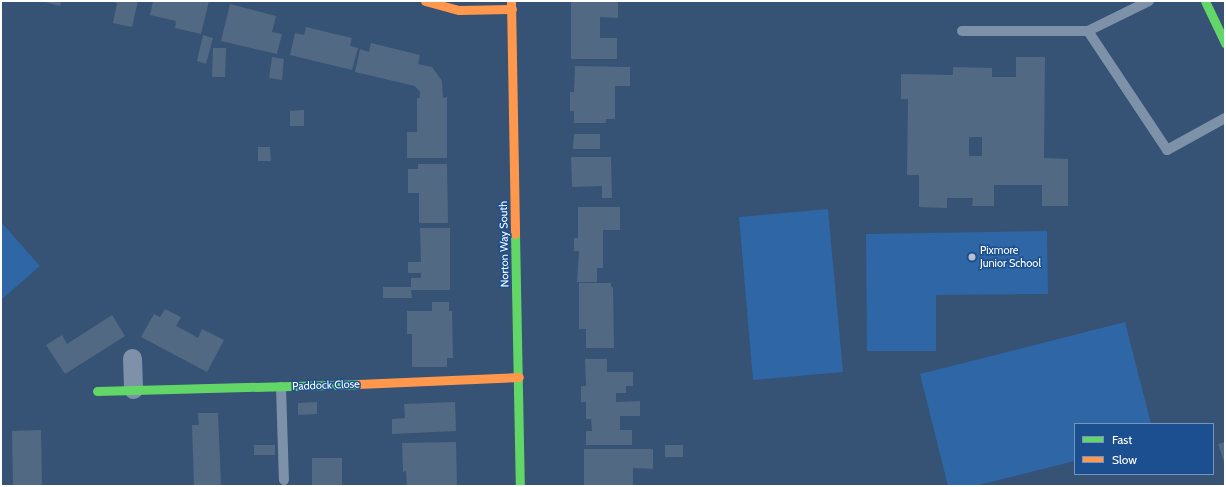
<!DOCTYPE html>
<style>
body{margin:0}
#map{position:relative;width:1226px;height:487px;overflow:hidden;background:#365274;font-family:Cabin,sans-serif}
div>[style]{position:absolute}
[style*='--x']{left:calc(var(--x)*1px);top:calc(var(--y)*1px);width:calc(var(--w)*1px);rotate:calc(var(--a)*1deg)}
.green>*{inset:0;background:#2f66a5}
.building>*{inset:0;background:#526984}
.lane>*{height:10px;margin:-5px;padding:0 5px;transform-origin:5px;border-radius:5px;background:#7d92a8}
.street>*{height:19px;margin:-9.5px;padding:0 9.5px;transform-origin:9.5px;border-radius:9.5px;background:#7d92a8}
.fast>*{height:9px;margin:-4.5px;padding:0 4.5px;transform-origin:4.5px;border-radius:4.5px;background:#63d668}
.slow>*{height:9px;margin:-4.5px;padding:0 4.5px;transform-origin:4.5px;border-radius:4.5px;background:#ff974d}
.dots>*{width:11px;height:11px;translate:-50% -50%;box-sizing:border-box;border:2px solid #1b4f8f;border-radius:50%}
span{translate:-50% -50%;white-space:nowrap;text-align:center;line-height:1.15;-webkit-text-stroke:3px #1b4f8f;paint-order:stroke}
.street-label{font-size:11px;color:#fff}
.poi-label{font-size:11px;color:#fff}
.left{translate:0 -50%;text-align:left}
.frame{position:absolute;inset:0;border:2px solid #fff;pointer-events:none}
.legend{position:absolute;left:1074px;top:423px;width:140px;height:52px;box-sizing:border-box;background:#1b4f8f;border:1px solid #7695bc;margin:0;padding:5px 7px;list-style:none;font-size:12px;color:#fff}
.legend li{display:flex;align-items:center;gap:8px;height:20px}
.legend b{width:20px;border:1px solid #7695bc}
</style>
<div id="map">
<div class="green">
<i style="clip-path:polygon(828px 209px,843px 372px,753px 380px,739px 217px)"></i>
<i style="clip-path:polygon(1px 222px,40px 266px,1px 300px)"></i>
<i style="clip-path:polygon(1047px 231px,1048px 294px,936px 295px,936px 351px,867px 351px,866px 234px)"></i>
<i style="clip-path:polygon(1125px 322px,1151px 424px,1075px 424px,1075px 461px,975px 486px,948px 486px,920px 374px)"></i>
</div>
<div class="building">
<i style="clip-path:polygon(41px 1px,61px 1px,60px 6px)"></i>
<i style="clip-path:polygon(138px 1px,132px 27px,113px 23px,117px 3px,110px 1px)"></i>
<i style="clip-path:polygon(153px 1px,209px 1px,201px 34px,175px 28px,176px 21px,150px 15px)"></i>
<i style="clip-path:polygon(571px 1px,618px 1px,618px 18px,600px 17px,600px 38px,617px 38px,617px 59px,571px 59px)"></i>
<i style="clip-path:polygon(230px 4px,276px 16px,272px 32px,282px 34px,277px 54px,221px 41px)"></i>
<i style="clip-path:polygon(306px 27px,352px 38px,350px 46px,358px 48px,352px 70px,290px 55px,295px 33px,304px 35px)"></i>
<i style="clip-path:polygon(203px 35px,213px 38px,206px 64px,197px 61px)"></i>
<i style="clip-path:polygon(371px 43px,420px 55px,418px 64px,432px 67px,442px 81px,443px 98px,447px 97px,447px 158px,407px 158px,407px 132px,417px 132px,417px 98px,420px 98px,420px 92px,415px 86px,355px 72px,360px 49px,369px 52px)"></i>
<i style="clip-path:polygon(213px 48px,226px 48px,225px 77px,212px 77px)"></i>
<i style="clip-path:polygon(272px 57px,284px 59px,282px 80px,269px 78px)"></i>
<i style="clip-path:polygon(evenodd,1016px 57px,1045px 57px,1044px 158px,1068px 159px,1068px 206px,1042px 206px,1042px 185px,994px 185px,994px 206px,972px 206px,973px 198px,947px 198px,947px 208px,919px 207px,919px 175px,907px 175px,908px 99px,901px 99px,901px 74px,953px 75px,953px 67px,992px 68px,992px 77px,1016px 77px,1016px 57px,969px 137px,982px 137px,982px 156px,969px 156px,969px 137px)"></i>
<i style="clip-path:polygon(575px 66px,630px 67px,630px 86px,615px 86px,615px 119px,606px 119px,606px 123px,574px 123px,574px 111px,570px 111px,570px 92px,574px 92px)"></i>
<i style="clip-path:polygon(304px 110px,304px 126px,290px 126px,290px 111px)"></i>
<i style="clip-path:polygon(574px 134px,600px 134px,600px 149px,573px 149px)"></i>
<i style="clip-path:polygon(258px 147px,270px 147px,271px 161px,258px 161px)"></i>
<i style="clip-path:polygon(571px 157px,611px 157px,612px 198px,602px 198px,602px 186px,572px 187px)"></i>
<i style="clip-path:polygon(418px 164px,447px 164px,448px 223px,419px 223px,419px 193px,408px 193px,408px 169px,418px 169px)"></i>
<i style="clip-path:polygon(578px 207px,620px 207px,620px 230px,603px 230px,603px 268px,597px 268px,597px 282px,577px 282px,579px 251px,574px 251px,574px 238px,578px 238px)"></i>
<i style="clip-path:polygon(420px 228px,450px 228px,450px 290px,411px 290px,412px 298px,383px 298px,383px 287px,411px 287px,411px 278px,421px 278px,421px 273px,408px 273px,408px 262px,421px 262px)"></i>
<i style="clip-path:polygon(579px 283px,611px 283px,611px 287px,613px 287px,614px 348px,586px 348px,586px 329px,579px 329px)"></i>
<i style="clip-path:polygon(432px 302px,449px 302px,449px 311px,452px 311px,453px 358px,447px 358px,447px 367px,412px 367px,412px 334px,407px 334px,407px 311px,432px 311px)"></i>
<i style="clip-path:polygon(165px 309px,181px 317px,176px 326px,186px 331px,198px 338px,202px 329px,224px 340px,207px 372px,141px 337px,154px 314px,160px 317px)"></i>
<i style="clip-path:polygon(112px 315px,125px 336px,65px 374px,46px 345px,62px 335px,67px 344px)"></i>
<i style="clip-path:polygon(585px 359px,607px 359px,607px 372px,633px 372px,633px 386px,626px 386px,626px 393px,616px 393px,616px 402px,640px 401px,640px 416px,620px 416px,620px 430px,632px 430px,632px 445px,586px 445px,586px 431px,592px 431px,591px 419px,586px 419px,586px 402px,581px 402px,581px 386px,586px 386px)"></i>
<i style="clip-path:polygon(317px 402px,317px 414px,298px 415px,298px 403px)"></i>
<i style="clip-path:polygon(455px 402px,456px 431px,392px 434px,392px 419px,405px 418px,404px 404px)"></i>
<i style="clip-path:polygon(198px 413px,218px 413px,221px 486px,194px 486px,192px 425px,199px 425px)"></i>
<i style="clip-path:polygon(41px 430px,42px 486px,13px 486px,12px 431px)"></i>
<i style="clip-path:polygon(456px 442px,457px 486px,407px 486px,406px 471px,403px 472px,402px 443px)"></i>
<i style="clip-path:polygon(1225px 442px,1225px 465px,1218px 444px)"></i>
<i style="clip-path:polygon(254px 445px,275px 445px,275px 455px,254px 455px)"></i>
<i style="clip-path:polygon(665px 445px,683px 445px,683px 457px,665px 457px)"></i>
<i style="clip-path:polygon(584px 449px,653px 449px,653px 469px,633px 468px,633px 486px,584px 486px)"></i>
<i style="clip-path:polygon(312px 458px,342px 458px,342px 486px,312px 486px)"></i>
</div>
<div class="lane">
<i style="--x:1149;--y:1;--w:68;--a:153.8"></i>
<i style="--x:1088;--y:31;--w:143;--a:56.4"></i>
<i style="--x:1167;--y:150;--w:66;--a:-28.9"></i>
<i style="--x:962;--y:31;--w:126;--a:0"></i>
<i style="--x:281;--y:387;--w:93;--a:88.2"></i>
</div>
<div class="street">
<i style="--x:132;--y:358;--w:31;--a:88"></i>
</div>
<div class="fast">
<i style="--x:1205;--y:1;--w:47;--a:64.5"></i>
<i style="--x:515;--y:234;--w:252;--a:88.9"></i>
<i style="--x:97;--y:391;--w:261;--a:-1.5"></i>
</div>
<div class="slow">
<i style="--x:425;--y:1;--w:35;--a:15"></i>
<i style="--x:459;--y:10;--w:53;--a:-1.1"></i>
<i style="--x:511;--y:1;--w:233;--a:89"></i>
<i style="--x:358;--y:384;--w:161;--a:-2.5"></i>
</div>
<div class="dots">
<i style="left:972px;top:257px;background:#b9c2ce"></i>
</div>
<div class="street-label">
<span style="left:504px;top:244px;rotate:-91deg">Norton Way South</span>
<span style="left:326px;top:385px;rotate:-2deg">Paddock Close</span>
</div>
<div class="poi-label">
<span class="left" style="left:980px;top:257px">Pixmore<br>Junior School</span>
</div>
<div class="frame"></div>
<ul class="legend">
<li><b style="height:5px;background:#63d668"></b>Fast</li>
<li><b style="height:5px;background:#ff974d"></b>Slow</li>
</ul>
</div>
